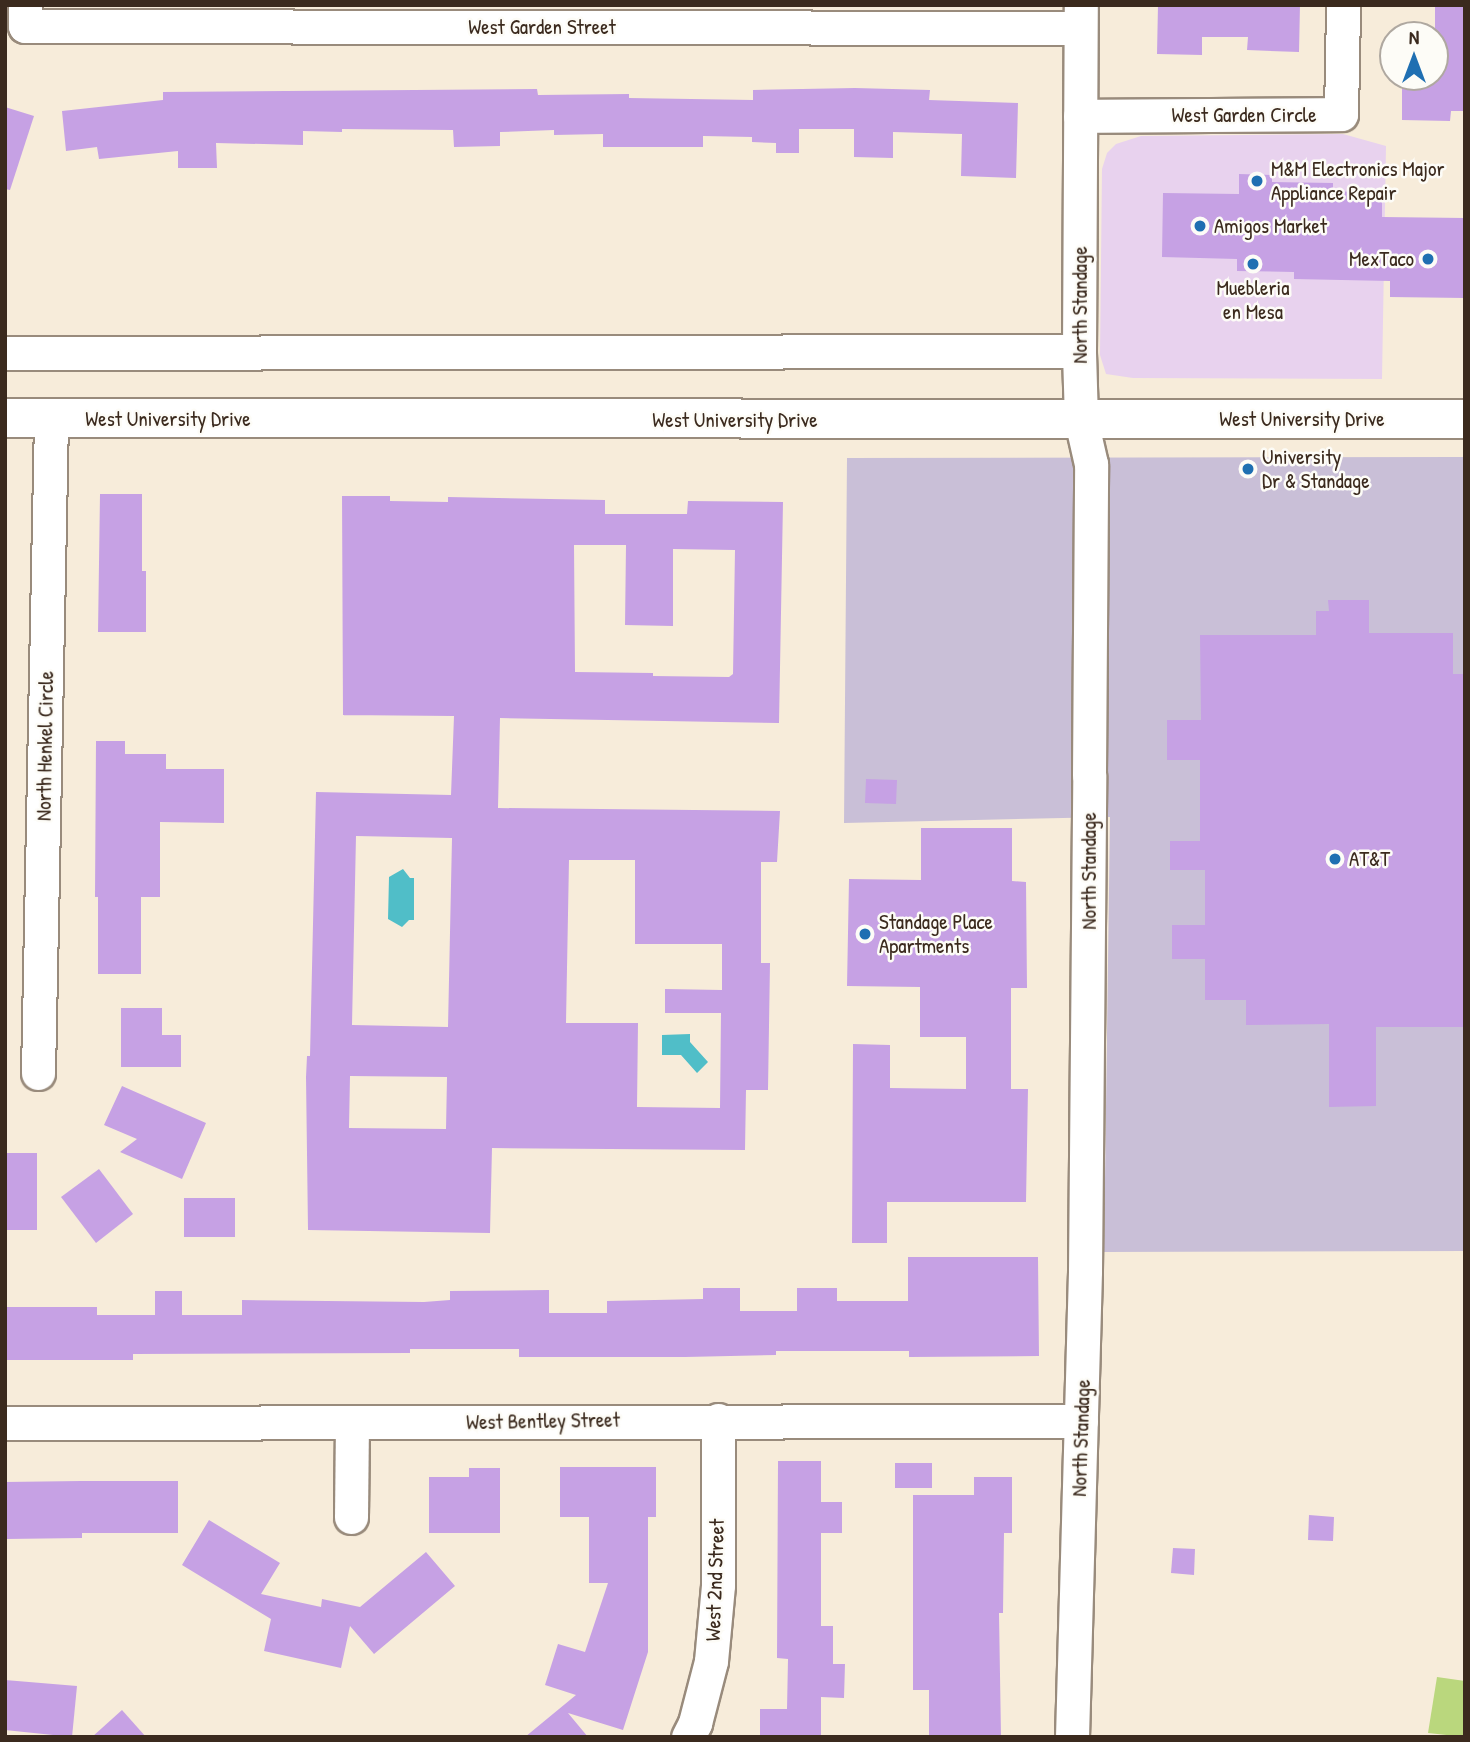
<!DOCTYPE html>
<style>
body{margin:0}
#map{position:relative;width:1470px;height:1742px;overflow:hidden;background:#f7ecda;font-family:"Patrick Hand",sans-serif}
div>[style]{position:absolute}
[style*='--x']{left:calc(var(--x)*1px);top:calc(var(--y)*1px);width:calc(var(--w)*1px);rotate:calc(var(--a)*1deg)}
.built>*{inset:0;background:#e8d2ee}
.industrial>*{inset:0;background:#c9bfd7}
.green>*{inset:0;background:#bad77d}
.water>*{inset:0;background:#50bec8}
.building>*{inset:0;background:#c6a1e4}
.roads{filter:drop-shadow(2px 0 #998b7c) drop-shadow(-2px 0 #998b7c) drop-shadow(0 2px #998b7c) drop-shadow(0 -2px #998b7c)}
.minor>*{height:33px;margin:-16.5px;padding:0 16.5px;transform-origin:16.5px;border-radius:16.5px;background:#fff}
.major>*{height:38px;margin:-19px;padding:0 19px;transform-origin:19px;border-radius:19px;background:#fff}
.dots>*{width:19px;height:19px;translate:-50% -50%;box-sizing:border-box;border:4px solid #fdfcf7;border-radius:50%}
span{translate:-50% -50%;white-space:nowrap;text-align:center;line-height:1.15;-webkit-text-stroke:5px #fdfcf7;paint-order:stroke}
.street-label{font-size:21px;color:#3b2a1e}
.poi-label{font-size:21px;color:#3b2a1e}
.left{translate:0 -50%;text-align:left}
.right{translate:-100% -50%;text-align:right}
.frame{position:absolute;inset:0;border:7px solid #3b2a1e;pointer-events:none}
.north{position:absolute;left:1379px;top:21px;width:70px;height:70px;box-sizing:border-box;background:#fdfcf7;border:2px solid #afa8a0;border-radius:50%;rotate:0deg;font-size:19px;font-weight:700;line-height:28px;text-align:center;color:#3b2a1e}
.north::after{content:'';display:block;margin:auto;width:24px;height:32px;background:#1f6fb2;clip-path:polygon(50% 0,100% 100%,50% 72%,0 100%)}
</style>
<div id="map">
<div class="built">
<i style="clip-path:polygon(1343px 134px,1386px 146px,1382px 379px,1133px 378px,1106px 374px,1100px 355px,1102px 169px,1107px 153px,1116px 144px,1141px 136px)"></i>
</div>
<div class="industrial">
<i style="clip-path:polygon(1465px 457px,1465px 1251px,1104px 1252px,1110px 817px,844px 823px,847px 458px)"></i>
</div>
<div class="green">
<i style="clip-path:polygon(1437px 1677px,1465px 1681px,1465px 1737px,1428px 1733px)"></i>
</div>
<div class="water">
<i style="clip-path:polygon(403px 869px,410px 878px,414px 878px,414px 920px,409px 920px,402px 927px,388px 919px,389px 877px)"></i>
<i style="clip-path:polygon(690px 1034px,690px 1042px,708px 1062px,697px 1073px,681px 1055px,662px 1055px,662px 1035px)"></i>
</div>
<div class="building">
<i style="clip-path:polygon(1158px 5px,1300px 5px,1299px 52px,1247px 50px,1248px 37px,1202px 37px,1202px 55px,1157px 54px)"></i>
<i style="clip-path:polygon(1435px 5px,1465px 5px,1465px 111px,1451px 111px,1450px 121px,1402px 120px,1402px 77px,1435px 77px)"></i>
<i style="clip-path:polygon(855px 88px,930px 90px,929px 100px,1018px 103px,1016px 178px,961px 176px,962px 134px,893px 132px,893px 158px,854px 157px,854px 129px,799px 129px,799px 153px,776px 153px,776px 143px,752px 142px,752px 137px,703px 136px,703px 147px,603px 147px,603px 134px,554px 135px,554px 130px,500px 132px,500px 146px,454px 147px,453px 130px,342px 129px,342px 132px,303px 131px,303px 145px,216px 143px,217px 168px,178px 168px,178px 151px,99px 159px,97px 147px,66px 151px,62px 111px,163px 100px,163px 92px,537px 89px,538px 95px,629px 94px,629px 98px,753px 100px,753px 90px)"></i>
<i style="clip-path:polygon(5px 107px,34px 116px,10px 190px,5px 189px)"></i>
<i style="clip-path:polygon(1239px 174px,1272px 175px,1272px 182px,1333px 183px,1333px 191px,1376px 193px,1375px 196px,1382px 196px,1382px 217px,1465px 218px,1465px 298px,1390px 297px,1390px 281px,1294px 279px,1294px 272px,1237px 271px,1237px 259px,1162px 257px,1163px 193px,1239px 194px)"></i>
<i style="clip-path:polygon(100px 494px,142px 494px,142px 571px,146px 571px,146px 632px,98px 632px)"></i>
<i style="clip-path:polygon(evenodd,342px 496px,390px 496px,390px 501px,448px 502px,448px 497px,605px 500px,605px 514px,687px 514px,688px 501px,783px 502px,779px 723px,500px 718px,498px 808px,780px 811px,777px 862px,761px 862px,761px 963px,770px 963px,768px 1090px,746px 1090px,745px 1150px,492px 1148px,490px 1233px,308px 1230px,306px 1077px,307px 1056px,310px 1056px,316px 792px,451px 795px,454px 716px,343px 715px,342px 496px,574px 545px,626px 545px,625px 625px,673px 626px,673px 549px,735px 550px,733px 674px,729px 677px,653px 676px,653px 673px,575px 672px,574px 545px,342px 496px,356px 836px,452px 838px,448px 1027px,352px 1025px,356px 836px,342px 496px,569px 860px,635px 860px,635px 944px,722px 944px,722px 990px,665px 989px,665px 1013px,721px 1013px,720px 1108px,637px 1107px,638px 1023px,566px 1023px,569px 860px,342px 496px,350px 1076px,447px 1077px,446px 1129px,349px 1128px,350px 1076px)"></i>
<i style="clip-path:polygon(1328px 600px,1369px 600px,1369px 633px,1453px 633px,1453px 674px,1465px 674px,1465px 1027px,1376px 1027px,1376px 1106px,1329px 1107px,1329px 1024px,1246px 1025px,1246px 1000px,1205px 1000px,1205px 959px,1172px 959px,1172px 925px,1205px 925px,1205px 870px,1170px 870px,1170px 841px,1200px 841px,1200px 760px,1167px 760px,1167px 720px,1201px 720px,1200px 635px,1316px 635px,1316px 611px,1329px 611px)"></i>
<i style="clip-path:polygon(96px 741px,125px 741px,125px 754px,166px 754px,166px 769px,224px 769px,224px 823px,160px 822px,160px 897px,141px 897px,141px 974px,98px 974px,98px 897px,95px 897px)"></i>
<i style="clip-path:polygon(866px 779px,897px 780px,896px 804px,865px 803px)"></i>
<i style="clip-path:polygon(921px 828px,1012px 828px,1012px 881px,1026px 882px,1027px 988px,1011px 988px,1011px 1089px,1028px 1089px,1026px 1202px,887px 1202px,887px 1243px,852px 1243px,853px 1044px,890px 1045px,890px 1088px,966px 1089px,966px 1037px,920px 1037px,920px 987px,847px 986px,849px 879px,921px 880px)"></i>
<i style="clip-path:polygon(121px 1008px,162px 1008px,162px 1035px,181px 1035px,181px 1067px,121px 1067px)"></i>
<i style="clip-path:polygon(122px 1086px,206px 1123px,182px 1179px,120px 1152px,137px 1139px,104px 1125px)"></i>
<i style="clip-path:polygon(6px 1153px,37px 1153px,37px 1230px,5px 1230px)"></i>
<i style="clip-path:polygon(99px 1169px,133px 1214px,96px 1243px,61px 1197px)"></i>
<i style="clip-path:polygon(184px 1198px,235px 1198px,235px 1237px,184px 1237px)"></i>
<i style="clip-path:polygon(908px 1257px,1038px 1257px,1039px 1356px,909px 1357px,909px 1351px,776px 1351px,776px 1355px,685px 1357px,519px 1357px,519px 1349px,410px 1349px,410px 1353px,133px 1354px,133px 1360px,5px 1360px,5px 1307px,97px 1307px,97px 1315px,155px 1315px,155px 1291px,182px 1291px,182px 1315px,242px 1315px,242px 1300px,424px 1302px,450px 1300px,450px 1291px,549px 1290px,549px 1313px,607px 1313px,607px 1301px,703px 1299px,703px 1288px,740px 1288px,740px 1311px,797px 1311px,797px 1288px,837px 1288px,837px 1301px,908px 1301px)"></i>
<i style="clip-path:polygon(778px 1461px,821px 1461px,821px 1502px,842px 1502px,842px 1533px,821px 1533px,821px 1626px,833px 1626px,833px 1664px,845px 1664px,844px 1698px,821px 1697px,821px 1737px,760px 1737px,760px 1709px,787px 1709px,788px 1659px,777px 1658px)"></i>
<i style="clip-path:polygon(895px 1463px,932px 1463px,932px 1488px,895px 1488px)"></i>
<i style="clip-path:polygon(560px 1467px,656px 1467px,656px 1517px,648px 1517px,648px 1652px,623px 1730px,568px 1713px,588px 1737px,525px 1737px,576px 1695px,545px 1685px,558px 1644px,585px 1652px,608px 1583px,589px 1583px,589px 1517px,560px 1517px)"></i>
<i style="clip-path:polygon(469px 1468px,500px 1468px,500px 1533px,429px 1533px,429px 1477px,469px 1477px)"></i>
<i style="clip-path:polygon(974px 1477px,1012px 1477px,1012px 1533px,1004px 1533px,1003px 1613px,999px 1613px,1001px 1737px,929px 1737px,929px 1690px,913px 1690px,913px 1495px,974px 1495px)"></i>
<i style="clip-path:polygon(81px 1481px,178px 1481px,178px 1533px,82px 1533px,82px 1538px,6px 1539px,5px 1482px)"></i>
<i style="clip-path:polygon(1309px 1515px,1334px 1517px,1333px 1541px,1308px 1540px)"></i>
<i style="clip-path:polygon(209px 1520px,280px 1563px,261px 1594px,321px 1607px,322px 1599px,360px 1607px,426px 1552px,455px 1586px,374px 1654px,350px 1626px,341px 1668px,264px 1651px,271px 1619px,182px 1565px)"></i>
<i style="clip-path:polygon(1173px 1548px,1195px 1549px,1194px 1575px,1171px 1573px)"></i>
<i style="clip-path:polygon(5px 1680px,77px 1686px,72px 1737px,5px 1730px)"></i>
<i style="clip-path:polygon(122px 1710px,146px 1737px,92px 1737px)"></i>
</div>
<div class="roads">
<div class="minor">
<i style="--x:25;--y:5;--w:21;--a:90"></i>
<i style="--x:25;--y:26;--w:1055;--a:0.11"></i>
<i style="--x:1080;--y:116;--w:261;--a:-0.4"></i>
<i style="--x:1341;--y:114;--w:109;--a:-88.9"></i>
<i style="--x:5;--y:353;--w:1074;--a:-0.11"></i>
<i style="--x:38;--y:1073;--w:654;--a:-88.86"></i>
<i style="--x:5;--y:1423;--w:1076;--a:-0.11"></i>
<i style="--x:351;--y:1517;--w:94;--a:-89.4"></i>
<i style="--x:688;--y:1737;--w:16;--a:-63"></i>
<i style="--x:695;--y:1723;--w:64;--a:-75.5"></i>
<i style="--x:711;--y:1661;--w:76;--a:-84.7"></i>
<i style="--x:718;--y:1585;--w:165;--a:-90"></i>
<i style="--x:1072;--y:1737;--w:466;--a:-88.4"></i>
<i style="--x:1085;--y:1271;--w:496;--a:-89.5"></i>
<i style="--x:1089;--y:775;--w:311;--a:-89.6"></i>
<i style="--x:1091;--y:464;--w:45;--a:-102.8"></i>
<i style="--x:1081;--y:420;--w:69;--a:-91.7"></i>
<i style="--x:1079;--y:351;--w:346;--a:-89.7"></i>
</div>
<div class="major">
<i style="--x:5;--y:418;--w:1460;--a:0.04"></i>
</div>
</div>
<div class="dots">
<i style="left:1257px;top:181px;background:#1f6fb2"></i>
<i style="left:1200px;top:226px;background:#1f6fb2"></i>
<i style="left:1428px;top:259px;background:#1f6fb2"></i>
<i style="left:1253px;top:264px;background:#1f6fb2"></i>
<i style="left:1248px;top:469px;background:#1f6fb2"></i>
<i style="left:1335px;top:859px;background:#1f6fb2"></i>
<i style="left:865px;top:934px;background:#1f6fb2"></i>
</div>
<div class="street-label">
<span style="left:542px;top:27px">West Garden Street</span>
<span style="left:1244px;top:115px">West Garden Circle</span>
<span style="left:1080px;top:305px;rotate:-90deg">North Standage</span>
<span style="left:168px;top:419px">West University Drive</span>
<span style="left:1302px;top:419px">West University Drive</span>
<span style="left:735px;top:420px">West University Drive</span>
<span style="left:45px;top:746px;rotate:-89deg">North Henkel Circle</span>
<span style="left:1089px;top:871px;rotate:-90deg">North Standage</span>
<span style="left:543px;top:1421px;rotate:-1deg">West Bentley Street</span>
<span style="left:1081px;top:1438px;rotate:-88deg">North Standage</span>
<span style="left:715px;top:1580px;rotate:-88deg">West 2nd Street</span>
</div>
<div class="poi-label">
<span class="left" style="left:1271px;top:181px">M&amp;M Electronics Major<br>Appliance Repair</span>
<span class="left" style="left:1214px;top:226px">Amigos Market</span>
<span class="right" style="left:1414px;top:259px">MexTaco</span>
<span style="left:1253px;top:300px">Muebleria<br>en Mesa</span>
<span class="left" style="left:1262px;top:469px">University<br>Dr &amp; Standage</span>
<span class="left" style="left:1349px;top:859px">AT&amp;T</span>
<span class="left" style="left:879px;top:934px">Standage Place<br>Apartments</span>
</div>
<div class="frame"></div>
<div class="north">N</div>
</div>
